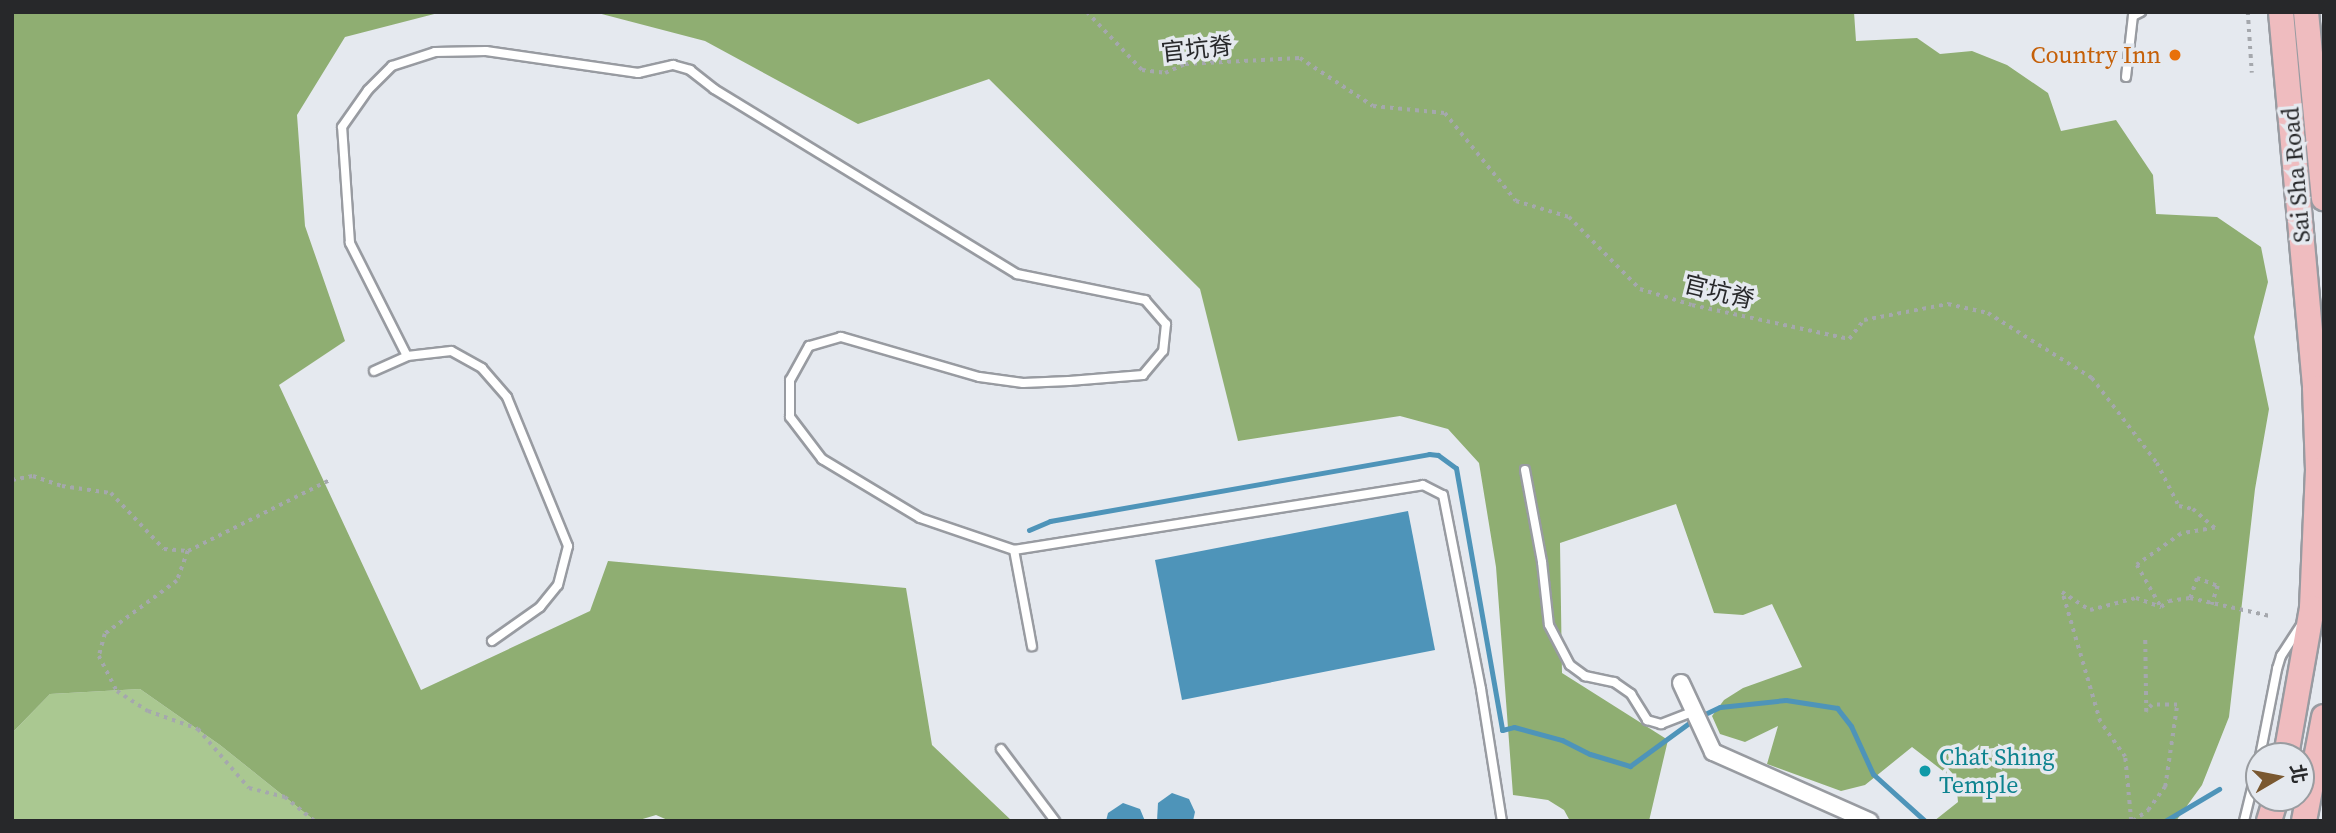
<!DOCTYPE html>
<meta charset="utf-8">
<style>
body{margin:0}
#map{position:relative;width:2336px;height:833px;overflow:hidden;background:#e5e9ef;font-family:"Source Serif 4","Noto Sans TC",serif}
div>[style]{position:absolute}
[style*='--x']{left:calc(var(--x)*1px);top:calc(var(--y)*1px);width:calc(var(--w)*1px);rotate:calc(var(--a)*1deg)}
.green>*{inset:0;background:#aac891}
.forest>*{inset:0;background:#8fae72}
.water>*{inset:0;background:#4e94b9}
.stream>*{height:5px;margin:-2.5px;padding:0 2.5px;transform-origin:2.5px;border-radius:2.5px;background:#4e94b9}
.path>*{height:3.5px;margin-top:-1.75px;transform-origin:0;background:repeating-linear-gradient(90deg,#a5a8ad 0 3.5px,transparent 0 8.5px)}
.roads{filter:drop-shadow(2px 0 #989ba1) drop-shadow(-2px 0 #989ba1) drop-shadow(0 2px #989ba1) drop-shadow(0 -2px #989ba1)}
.service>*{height:8px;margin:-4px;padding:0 4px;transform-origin:4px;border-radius:4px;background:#fff}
.minor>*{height:16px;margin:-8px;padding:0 8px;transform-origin:8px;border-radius:8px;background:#fff}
.primary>*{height:24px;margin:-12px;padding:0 12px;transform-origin:12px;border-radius:12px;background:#efbcbf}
.dots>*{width:19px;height:19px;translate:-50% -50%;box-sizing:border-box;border:4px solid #e5e9ef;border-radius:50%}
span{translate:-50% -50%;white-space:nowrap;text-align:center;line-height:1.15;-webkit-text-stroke:7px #e5e9ef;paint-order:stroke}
.street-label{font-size:24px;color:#27282a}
.food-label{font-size:24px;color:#c56008}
.right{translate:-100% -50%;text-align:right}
.culture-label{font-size:24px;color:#0d838f}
.left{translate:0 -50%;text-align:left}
.frame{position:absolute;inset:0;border:14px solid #27282a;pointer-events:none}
.north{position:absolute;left:2245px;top:742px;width:70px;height:70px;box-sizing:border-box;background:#e5e9ef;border:2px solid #999ca0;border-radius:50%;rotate:80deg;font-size:19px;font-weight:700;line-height:28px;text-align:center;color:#27282a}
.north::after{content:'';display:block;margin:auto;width:24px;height:32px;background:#7a5830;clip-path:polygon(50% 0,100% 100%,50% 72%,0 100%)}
</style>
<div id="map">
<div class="green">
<i style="clip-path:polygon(140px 689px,220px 745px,315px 821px,12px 821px,12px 733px,50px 694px)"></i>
</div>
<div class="forest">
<i style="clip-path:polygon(12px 12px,442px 12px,345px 37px,297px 115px,305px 226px,345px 341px,279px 385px,421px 690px,590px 611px,608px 561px,906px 588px,932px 745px,1012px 821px,670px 821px,656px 815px,636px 821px,315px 821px,220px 745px,140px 689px,50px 694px,12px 733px)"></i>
<i style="clip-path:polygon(594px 12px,1854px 12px,1856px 41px,1917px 38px,1940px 54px,1972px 51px,2007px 65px,2048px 93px,2061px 131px,2116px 120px,2153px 175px,2156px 214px,2217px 217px,2261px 247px,2268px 282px,2254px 337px,2269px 409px,2255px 489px,2229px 717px,2202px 785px,2176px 821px,1934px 821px,1958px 802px,1956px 781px,1912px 747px,1865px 785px,1841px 791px,1767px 764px,1778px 726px,1745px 742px,1720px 734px,1712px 716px,1724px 700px,1743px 688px,1802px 667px,1772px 604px,1743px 615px,1714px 613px,1676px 504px,1560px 543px,1562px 673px,1668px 740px,1649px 821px,1570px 821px,1564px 810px,1548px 800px,1513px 795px,1496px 567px,1479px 463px,1448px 429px,1400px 416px,1238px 441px,1200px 289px,989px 79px,858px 124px,705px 41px)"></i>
</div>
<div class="water">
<i style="clip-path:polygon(1408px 511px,1435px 650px,1182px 700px,1155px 560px)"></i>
<i style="clip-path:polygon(1172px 793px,1189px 799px,1195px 812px,1193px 821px,1157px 821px,1158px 803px)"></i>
<i style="clip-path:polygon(1123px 803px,1140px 809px,1145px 821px,1106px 821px,1108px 813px)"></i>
</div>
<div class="stream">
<i style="--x:1029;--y:530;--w:23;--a:-23"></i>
<i style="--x:1050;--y:521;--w:385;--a:-10"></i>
<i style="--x:1429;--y:454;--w:9;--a:6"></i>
<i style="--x:1438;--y:455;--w:22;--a:36"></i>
<i style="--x:1456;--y:468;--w:266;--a:80"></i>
<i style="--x:1502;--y:730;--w:12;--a:-14"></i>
<i style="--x:1514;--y:727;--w:50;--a:15.2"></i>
<i style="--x:1562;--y:740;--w:31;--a:27"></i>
<i style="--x:1590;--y:754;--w:42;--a:16.7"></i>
<i style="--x:1630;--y:766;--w:73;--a:-36.1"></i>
<i style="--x:1707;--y:713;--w:14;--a:-25"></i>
<i style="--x:1720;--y:707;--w:66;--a:-6.1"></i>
<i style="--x:1786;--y:700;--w:52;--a:8.9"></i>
<i style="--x:1837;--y:708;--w:23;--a:52"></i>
<i style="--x:1851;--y:726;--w:53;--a:65.4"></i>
<i style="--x:1873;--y:774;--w:70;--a:42.1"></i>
<i style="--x:2165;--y:821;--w:63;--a:-30.7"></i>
</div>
<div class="path">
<i style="--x:1087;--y:12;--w:80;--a:46.5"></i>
<i style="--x:1142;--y:70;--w:23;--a:7"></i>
<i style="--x:1165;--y:73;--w:22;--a:-24"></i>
<i style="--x:1185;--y:64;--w:115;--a:-3"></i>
<i style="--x:1300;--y:58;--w:87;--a:33.3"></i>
<i style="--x:1373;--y:106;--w:72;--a:5.6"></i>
<i style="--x:1445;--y:113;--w:113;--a:51.1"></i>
<i style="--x:1516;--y:201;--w:55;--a:16.8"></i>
<i style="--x:1569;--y:217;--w:101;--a:45.4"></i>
<i style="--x:1640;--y:289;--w:54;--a:17.1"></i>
<i style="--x:1692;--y:305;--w:161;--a:12.2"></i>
<i style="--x:1849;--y:339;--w:24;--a:-52"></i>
<i style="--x:1864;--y:320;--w:86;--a:-10.8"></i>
<i style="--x:1948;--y:304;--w:41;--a:12.7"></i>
<i style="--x:1988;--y:313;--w:123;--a:32"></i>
<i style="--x:2092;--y:378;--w:107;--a:52.6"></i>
<i style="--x:2157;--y:463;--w:48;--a:62.9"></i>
<i style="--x:2179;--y:506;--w:14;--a:12"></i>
<i style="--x:2193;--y:509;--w:29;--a:41"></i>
<i style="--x:2215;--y:528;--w:35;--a:170"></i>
<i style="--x:2181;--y:534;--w:54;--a:144.8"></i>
<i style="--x:2137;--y:565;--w:48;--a:60.3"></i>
<i style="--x:2248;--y:12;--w:61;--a:86.2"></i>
<i style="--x:12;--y:480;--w:21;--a:-11"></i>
<i style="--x:33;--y:476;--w:31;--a:19"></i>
<i style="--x:62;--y:486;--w:49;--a:8.1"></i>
<i style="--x:111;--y:493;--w:77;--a:46.6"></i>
<i style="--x:164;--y:549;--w:24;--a:5"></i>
<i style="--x:188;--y:551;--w:32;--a:110"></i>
<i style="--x:177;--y:581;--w:89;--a:143.6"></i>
<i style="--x:105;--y:634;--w:23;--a:105"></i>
<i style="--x:99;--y:656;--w:39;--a:63"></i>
<i style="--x:117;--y:691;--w:37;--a:33"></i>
<i style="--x:148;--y:711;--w:53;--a:19.8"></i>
<i style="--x:198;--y:729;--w:78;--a:49.2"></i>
<i style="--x:249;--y:788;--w:37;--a:14"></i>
<i style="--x:285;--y:797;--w:38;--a:39"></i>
<i style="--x:188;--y:551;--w:159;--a:-26.6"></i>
<i style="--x:2190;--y:598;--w:21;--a:-71"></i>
<i style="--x:2197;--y:578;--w:22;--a:21"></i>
<i style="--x:2218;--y:586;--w:20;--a:108"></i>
<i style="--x:2131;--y:821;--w:64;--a:-95.4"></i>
<i style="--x:2125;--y:757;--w:43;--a:-125.5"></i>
<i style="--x:2100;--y:722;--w:135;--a:-106.3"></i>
<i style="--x:2062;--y:592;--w:33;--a:33"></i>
<i style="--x:2090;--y:610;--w:48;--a:-14.6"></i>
<i style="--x:2136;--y:598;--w:27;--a:20"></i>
<i style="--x:2161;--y:607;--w:10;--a:-37"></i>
<i style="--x:2169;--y:601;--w:21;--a:-8"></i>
<i style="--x:2190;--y:598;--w:82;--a:12.7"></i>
<i style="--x:2133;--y:821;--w:19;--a:-36"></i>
<i style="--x:2148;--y:810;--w:29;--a:-54"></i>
<i style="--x:2165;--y:787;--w:83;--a:-81.7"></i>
<i style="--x:2177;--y:705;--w:25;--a:180"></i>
<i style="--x:2152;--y:705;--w:9;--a:131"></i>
<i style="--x:2146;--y:712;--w:75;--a:-90.8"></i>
</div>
<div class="roads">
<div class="service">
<i style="--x:2126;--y:77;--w:61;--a:-83.5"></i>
<i style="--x:2133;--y:16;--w:9;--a:-27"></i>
<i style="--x:374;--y:371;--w:36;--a:-24"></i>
<i style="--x:1525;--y:470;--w:94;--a:79.5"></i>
<i style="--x:1542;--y:562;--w:63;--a:83.7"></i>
<i style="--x:1549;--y:625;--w:45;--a:62.3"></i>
<i style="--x:1570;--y:665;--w:19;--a:36"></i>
<i style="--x:1585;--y:676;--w:30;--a:12"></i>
<i style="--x:1614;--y:682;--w:21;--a:35"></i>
<i style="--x:1631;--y:694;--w:31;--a:58"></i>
<i style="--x:1647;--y:720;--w:15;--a:16"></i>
<i style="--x:1661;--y:724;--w:34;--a:-21"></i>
<i style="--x:1014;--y:550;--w:98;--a:79.4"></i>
<i style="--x:492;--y:641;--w:59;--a:-35.3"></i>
<i style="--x:540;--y:607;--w:28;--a:-51"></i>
<i style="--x:558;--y:585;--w:40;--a:-75.6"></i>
<i style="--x:568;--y:546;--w:161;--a:-112.3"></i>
<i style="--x:507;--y:397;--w:38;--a:-131"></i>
<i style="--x:482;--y:368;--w:35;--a:-151"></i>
<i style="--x:451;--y:351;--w:44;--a:173.5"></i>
<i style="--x:407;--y:356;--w:127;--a:-116.8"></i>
<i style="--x:350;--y:243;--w:116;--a:-93.9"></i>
<i style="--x:342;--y:127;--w:45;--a:-54.9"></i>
<i style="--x:368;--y:90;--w:34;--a:-45"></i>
<i style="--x:392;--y:66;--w:45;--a:-18"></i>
<i style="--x:435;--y:52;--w:51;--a:-1.1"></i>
<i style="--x:486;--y:51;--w:154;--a:8.2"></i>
<i style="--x:638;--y:73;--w:36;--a:-13"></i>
<i style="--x:673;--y:65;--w:18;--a:16"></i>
<i style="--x:690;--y:70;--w:31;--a:38"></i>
<i style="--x:714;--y:89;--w:355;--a:31.4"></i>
<i style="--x:1017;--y:274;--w:131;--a:11.5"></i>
<i style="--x:1145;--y:300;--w:32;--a:49"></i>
<i style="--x:1166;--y:324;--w:27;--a:96"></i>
<i style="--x:1163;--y:351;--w:31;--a:130"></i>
<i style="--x:1143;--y:375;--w:74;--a:175.4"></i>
<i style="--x:1069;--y:381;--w:46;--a:177.5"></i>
<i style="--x:1023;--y:383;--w:44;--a:-172.2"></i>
<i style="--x:979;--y:377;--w:144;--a:-163.8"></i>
<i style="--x:841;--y:337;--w:33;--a:164"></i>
<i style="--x:809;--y:346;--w:39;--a:119"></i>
<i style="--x:790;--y:380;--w:37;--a:90"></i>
<i style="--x:790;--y:417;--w:53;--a:52.7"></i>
<i style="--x:822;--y:459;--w:114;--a:31"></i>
<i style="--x:920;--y:518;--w:99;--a:18.8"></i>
<i style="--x:1014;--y:550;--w:414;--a:-9"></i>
<i style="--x:1423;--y:485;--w:22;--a:27"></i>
<i style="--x:1443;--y:495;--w:198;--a:78.9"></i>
<i style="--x:1481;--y:689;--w:134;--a:81"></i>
<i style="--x:1001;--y:749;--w:90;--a:53.1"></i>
<i style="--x:2260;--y:756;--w:89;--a:-78.9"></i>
<i style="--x:2277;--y:669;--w:14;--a:-73"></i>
<i style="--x:2281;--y:656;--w:35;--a:-57"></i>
<i style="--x:2244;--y:821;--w:63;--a:-76.2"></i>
</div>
<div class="minor">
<i style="--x:1681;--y:683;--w:76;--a:65.1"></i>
<i style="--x:1713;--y:752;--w:171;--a:23.9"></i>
</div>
<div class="primary">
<i style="--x:2281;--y:12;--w:378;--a:84.8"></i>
<i style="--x:2315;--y:388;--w:82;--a:87.9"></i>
<i style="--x:2318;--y:470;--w:138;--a:92.5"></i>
<i style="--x:2312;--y:608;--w:150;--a:100"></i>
<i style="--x:2306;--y:12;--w:187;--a:84.5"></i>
<i style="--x:2269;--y:821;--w:24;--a:-73"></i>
<i style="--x:2304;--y:821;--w:106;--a:-79.1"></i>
</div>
</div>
<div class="dots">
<i style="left:2175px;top:55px;background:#e8710a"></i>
<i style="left:1925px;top:771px;background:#0f9aa8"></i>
</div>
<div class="street-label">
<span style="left:1197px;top:49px;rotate:-6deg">官坑脊</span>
<span style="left:2296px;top:175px;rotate:-95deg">Sai Sha Road</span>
<span style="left:1719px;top:292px;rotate:14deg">官坑脊</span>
</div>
<div class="food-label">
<span class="right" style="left:2161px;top:55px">Country Inn</span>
</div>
<div class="culture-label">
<span class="left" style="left:1939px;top:771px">Chat Shing<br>Temple</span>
</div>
<div class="frame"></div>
<div class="north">北</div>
</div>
